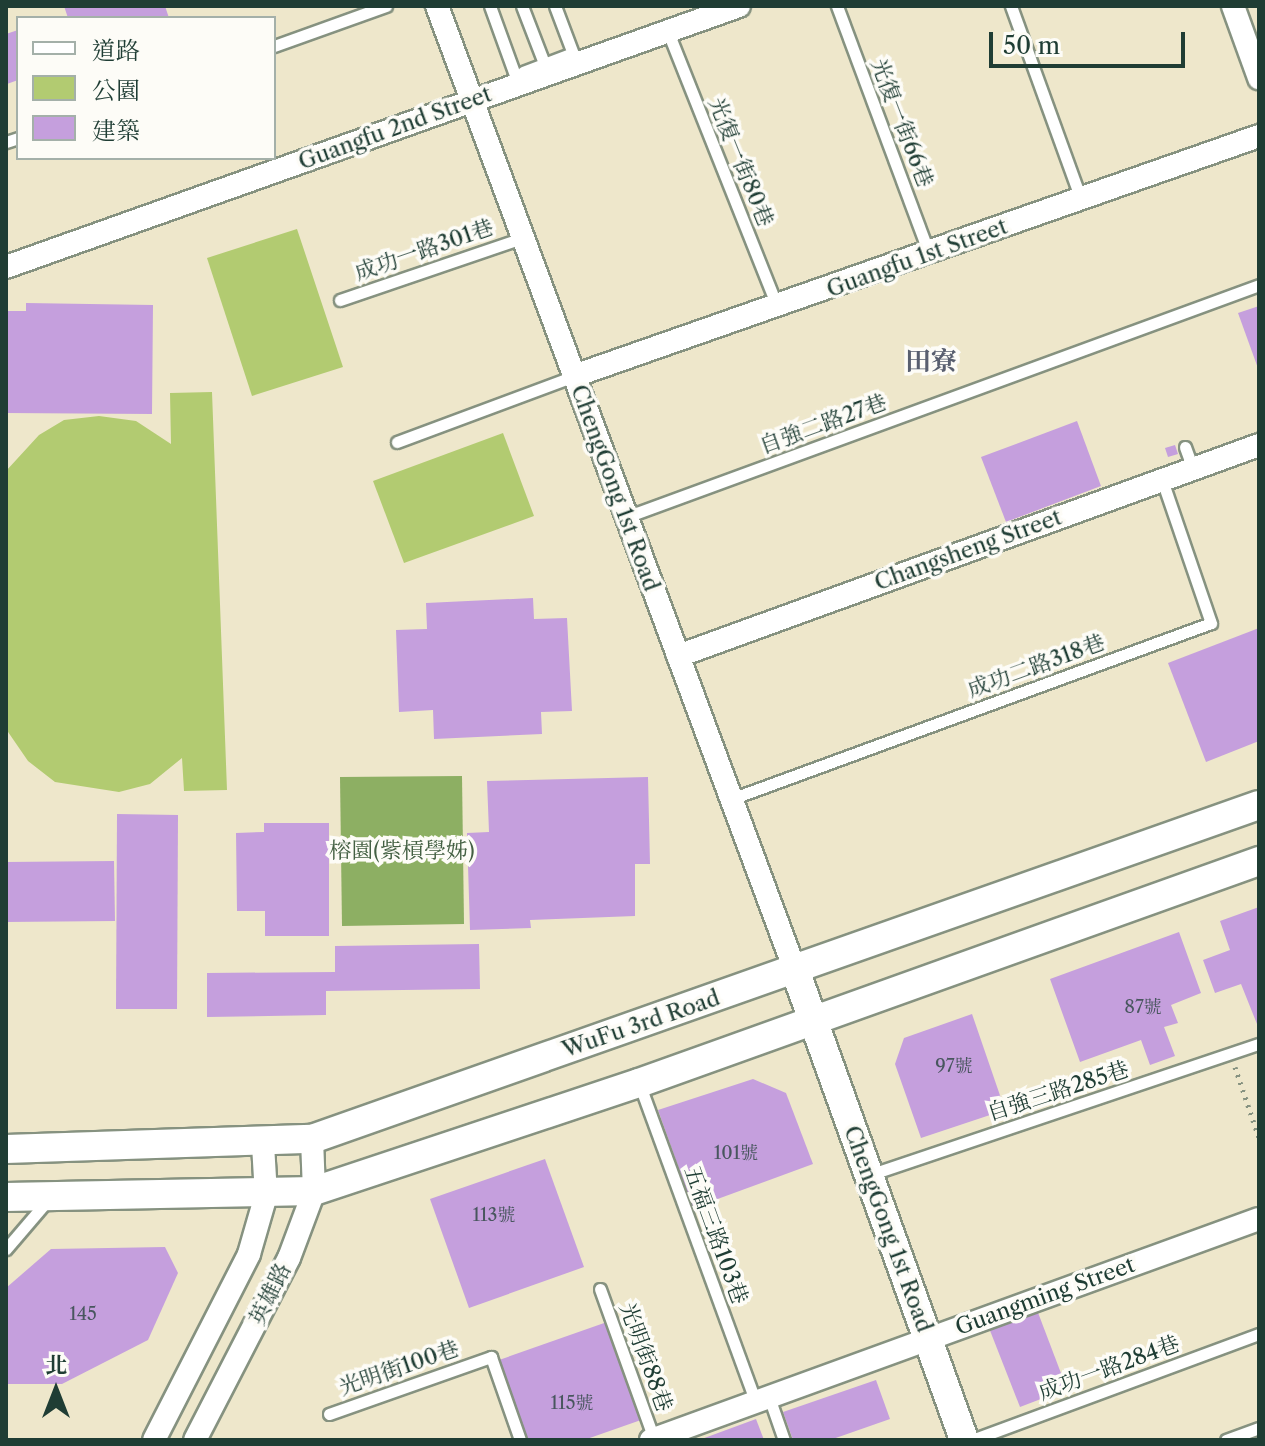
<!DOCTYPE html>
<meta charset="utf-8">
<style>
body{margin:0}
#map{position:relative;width:1265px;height:1446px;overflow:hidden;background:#eee7cb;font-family:"Libre Caslon Text","Noto Serif TC",serif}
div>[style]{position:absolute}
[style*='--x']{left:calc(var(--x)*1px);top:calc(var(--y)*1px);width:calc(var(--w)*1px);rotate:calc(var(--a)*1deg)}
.green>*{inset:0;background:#b2cb71}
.forest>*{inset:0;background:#8daf63}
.building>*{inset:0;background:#c59fdd}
.path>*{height:5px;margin-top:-2.5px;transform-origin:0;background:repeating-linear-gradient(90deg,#869280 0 2px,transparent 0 8px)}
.roads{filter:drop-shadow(2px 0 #869280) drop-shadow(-2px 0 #869280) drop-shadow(0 2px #869280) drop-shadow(0 -2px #869280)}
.service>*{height:11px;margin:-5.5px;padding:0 5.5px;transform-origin:5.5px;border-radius:5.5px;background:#fff}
.minor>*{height:22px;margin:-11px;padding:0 11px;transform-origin:11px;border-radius:11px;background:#fff}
.tertiary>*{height:28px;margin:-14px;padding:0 14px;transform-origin:14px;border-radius:14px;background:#fff}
span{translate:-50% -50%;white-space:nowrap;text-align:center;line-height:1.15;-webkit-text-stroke:7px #fdfcf7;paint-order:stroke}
.number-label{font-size:18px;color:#48565e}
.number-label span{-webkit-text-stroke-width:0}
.street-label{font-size:22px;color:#1f3d34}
.park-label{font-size:22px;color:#446043}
.quarter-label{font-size:26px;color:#595f6f;font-weight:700}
.frame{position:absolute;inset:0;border:8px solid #1f3d34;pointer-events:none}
.legend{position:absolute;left:16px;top:16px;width:260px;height:144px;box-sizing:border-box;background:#fdfcf7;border:2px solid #a4b0a9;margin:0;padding:10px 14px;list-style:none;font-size:24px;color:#1f3d34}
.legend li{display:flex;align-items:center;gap:16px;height:40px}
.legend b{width:40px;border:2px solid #a4b0a9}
.north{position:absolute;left:16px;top:1350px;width:80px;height:80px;-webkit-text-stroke:6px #fdfcf7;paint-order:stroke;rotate:0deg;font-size:22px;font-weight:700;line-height:32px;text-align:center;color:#1f3d34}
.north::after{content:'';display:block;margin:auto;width:28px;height:36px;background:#1f3d34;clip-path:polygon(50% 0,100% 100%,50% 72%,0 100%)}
.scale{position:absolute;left:989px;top:32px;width:196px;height:36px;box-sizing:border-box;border:4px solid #1f3d34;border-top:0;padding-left:10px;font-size:24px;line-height:28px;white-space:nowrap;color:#1f3d34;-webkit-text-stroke:6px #fdfcf7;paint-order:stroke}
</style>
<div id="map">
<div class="green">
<i style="clip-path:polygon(297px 229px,343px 367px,252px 396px,207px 258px)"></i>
<i style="clip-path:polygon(212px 392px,227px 790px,184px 791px,182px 758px,150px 784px,119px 792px,55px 782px,28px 761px,6px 729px,6px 471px,39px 435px,64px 420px,99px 416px,136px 421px,171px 444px,170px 393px)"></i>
<i style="clip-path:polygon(503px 433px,534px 516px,404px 563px,373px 481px)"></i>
</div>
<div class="forest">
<i style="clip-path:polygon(462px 776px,464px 924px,342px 926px,340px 777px)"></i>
</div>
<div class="building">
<i style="clip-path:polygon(64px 6px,165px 6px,169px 18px,68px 18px)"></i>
<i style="clip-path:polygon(18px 30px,18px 80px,7px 84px,6px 34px)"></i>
<i style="clip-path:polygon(26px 303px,153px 305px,152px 414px,6px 413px,6px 311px,26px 311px)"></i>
<i style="clip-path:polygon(1259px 306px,1259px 371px,1238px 313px)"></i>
<i style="clip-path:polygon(1077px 421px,1101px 486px,1006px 522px,981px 457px)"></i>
<i style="clip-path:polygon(1175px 445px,1178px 454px,1168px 457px,1165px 448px)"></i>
<i style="clip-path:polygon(533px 598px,534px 619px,567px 618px,572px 711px,541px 712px,542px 734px,434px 739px,433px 710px,399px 712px,396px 630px,427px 629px,426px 603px)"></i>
<i style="clip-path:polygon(1259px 628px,1259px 741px,1206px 762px,1168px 663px)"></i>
<i style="clip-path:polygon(648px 777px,650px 864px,635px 864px,635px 916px,530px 920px,531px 928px,470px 930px,467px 833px,489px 832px,487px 781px)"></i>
<i style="clip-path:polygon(117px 814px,178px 815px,177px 1009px,116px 1009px)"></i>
<i style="clip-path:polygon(264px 823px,329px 823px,329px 936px,265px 936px,265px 911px,237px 911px,236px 833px,264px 832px)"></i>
<i style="clip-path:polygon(114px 861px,115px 921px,6px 922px,6px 862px)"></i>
<i style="clip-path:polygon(1259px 907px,1259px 1023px,1257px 1024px,1241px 984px,1215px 993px,1203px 960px,1230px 950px,1220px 921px)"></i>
<i style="clip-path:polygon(1179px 932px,1201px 993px,1171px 1005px,1178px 1023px,1164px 1027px,1175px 1056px,1150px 1065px,1141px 1040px,1080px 1062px,1050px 979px)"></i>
<i style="clip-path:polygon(479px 944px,480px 989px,326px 991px,326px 1015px,207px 1017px,207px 973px,335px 972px,335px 946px)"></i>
<i style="clip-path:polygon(972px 1014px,1005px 1110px,921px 1138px,895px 1064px,904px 1038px)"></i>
<i style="clip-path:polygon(753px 1079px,786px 1093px,813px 1164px,693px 1208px,658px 1110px)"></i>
<i style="clip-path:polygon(545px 1159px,584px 1267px,469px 1308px,430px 1199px)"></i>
<i style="clip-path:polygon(165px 1247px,178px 1273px,148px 1340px,62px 1384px,6px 1384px,6px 1288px,51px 1249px)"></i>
<i style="clip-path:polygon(1037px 1310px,1067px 1389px,1020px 1407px,989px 1328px)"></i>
<i style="clip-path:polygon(607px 1322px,641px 1420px,584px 1440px,527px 1440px,499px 1360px)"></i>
<i style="clip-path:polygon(876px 1380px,890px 1419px,830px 1440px,793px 1440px,783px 1412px)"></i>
<i style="clip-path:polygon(756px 1419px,764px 1440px,699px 1440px)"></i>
</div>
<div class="path">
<i style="--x:1235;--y:1067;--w:75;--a:71.3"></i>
</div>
<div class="roads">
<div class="service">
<i style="--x:490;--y:6;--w:73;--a:70.1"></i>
<i style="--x:522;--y:6;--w:61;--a:68.9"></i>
<i style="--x:555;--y:6;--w:57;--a:69.3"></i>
<i style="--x:837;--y:6;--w:264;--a:69.6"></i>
<i style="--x:1011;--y:6;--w:205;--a:70.1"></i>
<i style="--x:668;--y:32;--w:295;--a:68.3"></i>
<i style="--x:274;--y:46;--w:119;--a:-19.7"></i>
<i style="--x:523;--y:72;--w:53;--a:-20.8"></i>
<i style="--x:6;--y:142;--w:13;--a:-18"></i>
<i style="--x:340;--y:300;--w:192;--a:-18.8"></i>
<i style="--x:397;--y:442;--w:189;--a:-20.4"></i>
<i style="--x:1185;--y:447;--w:23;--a:70"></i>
<i style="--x:626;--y:517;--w:674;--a:-20.13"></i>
<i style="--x:731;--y:799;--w:511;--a:-20.14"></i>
<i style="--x:1211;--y:623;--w:151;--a:-108.9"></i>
<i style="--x:639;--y:1083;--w:340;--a:69.9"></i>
<i style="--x:869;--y:1175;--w:411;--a:-18.6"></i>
<i style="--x:6;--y:1249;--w:63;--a:-49.5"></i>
<i style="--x:600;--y:1289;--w:159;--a:70.2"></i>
<i style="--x:769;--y:1397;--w:46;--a:70.8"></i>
<i style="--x:329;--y:1414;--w:172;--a:-19.4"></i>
<i style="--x:491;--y:1357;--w:88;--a:70.7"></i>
<i style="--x:972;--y:1440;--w:306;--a:-20.3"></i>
<i style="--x:1226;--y:1440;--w:35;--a:-20"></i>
</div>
<div class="minor">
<i style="--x:437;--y:6;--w:1028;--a:69.63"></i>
<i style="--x:1233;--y:6;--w:77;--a:70.1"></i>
<i style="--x:6;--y:267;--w:778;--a:-19.6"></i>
<i style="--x:574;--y:376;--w:726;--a:-19.31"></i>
<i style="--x:678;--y:656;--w:618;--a:-19.96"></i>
<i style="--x:154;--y:1440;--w:209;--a:-62.9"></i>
<i style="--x:249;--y:1254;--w:61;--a:-73.9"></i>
<i style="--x:266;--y:1195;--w:51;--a:-93.4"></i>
<i style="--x:195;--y:1440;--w:205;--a:-62.7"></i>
<i style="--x:289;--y:1258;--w:72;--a:-69.5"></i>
<i style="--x:314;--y:1191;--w:52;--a:-92.2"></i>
<i style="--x:651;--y:1440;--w:647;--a:-19.98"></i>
</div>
<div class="tertiary">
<i style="--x:795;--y:970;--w:499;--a:70.2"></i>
<i style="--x:6;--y:1149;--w:306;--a:-1.9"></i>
<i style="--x:312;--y:1139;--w:1004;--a:-19.43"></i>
<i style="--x:6;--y:1197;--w:308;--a:-1.1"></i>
<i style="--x:314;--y:1191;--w:342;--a:-18.4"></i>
<i style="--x:639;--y:1083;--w:659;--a:-19.7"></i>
</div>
</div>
<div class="number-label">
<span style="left:1143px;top:1007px">87號</span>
<span style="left:954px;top:1066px">97號</span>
<span style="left:736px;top:1153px">101號</span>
<span style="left:494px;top:1215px">113號</span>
<span style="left:83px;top:1314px">145</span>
<span style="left:572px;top:1403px">115號</span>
</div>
<div class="street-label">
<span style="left:902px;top:123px;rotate:69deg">光復一街66巷</span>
<span style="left:395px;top:128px;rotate:-20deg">Guangfu 2nd Street</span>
<span style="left:741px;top:162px;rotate:68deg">光復一街80巷</span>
<span style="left:424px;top:250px;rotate:-19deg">成功一路301巷</span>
<span style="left:917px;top:258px;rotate:-20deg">Guangfu 1st Street</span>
<span style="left:823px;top:424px;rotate:-20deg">自強二路27巷</span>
<span style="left:615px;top:488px;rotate:70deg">ChengGong 1st Road</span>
<span style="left:968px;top:550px;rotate:-20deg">Changsheng Street</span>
<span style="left:1036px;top:666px;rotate:-20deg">成功二路318巷</span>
<span style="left:641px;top:1024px;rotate:-19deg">WuFu 3rd Road</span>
<span style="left:1058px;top:1091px;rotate:-18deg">自強三路285巷</span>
<span style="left:888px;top:1229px;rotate:70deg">ChengGong 1st Road</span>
<span style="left:716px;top:1235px;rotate:70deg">五福三路103巷</span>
<span style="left:270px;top:1294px;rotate:-64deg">英雄路</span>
<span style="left:1045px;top:1296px;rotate:-20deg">Guangming Street</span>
<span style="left:646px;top:1357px;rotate:70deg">光明街88巷</span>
<span style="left:399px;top:1368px;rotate:-19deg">光明街100巷</span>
<span style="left:1109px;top:1368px;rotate:-20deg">成功一路284巷</span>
</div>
<div class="park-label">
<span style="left:402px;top:851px">榕園(紫槓學姊)</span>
</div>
<div class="quarter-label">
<span style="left:931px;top:362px">田寮</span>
</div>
<div class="frame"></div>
<ul class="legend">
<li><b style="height:10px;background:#fff"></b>道路</li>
<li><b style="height:22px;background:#b2cb71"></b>公園</li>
<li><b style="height:22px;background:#c59fdd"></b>建築</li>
</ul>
<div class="north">北</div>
<div class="scale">50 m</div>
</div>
